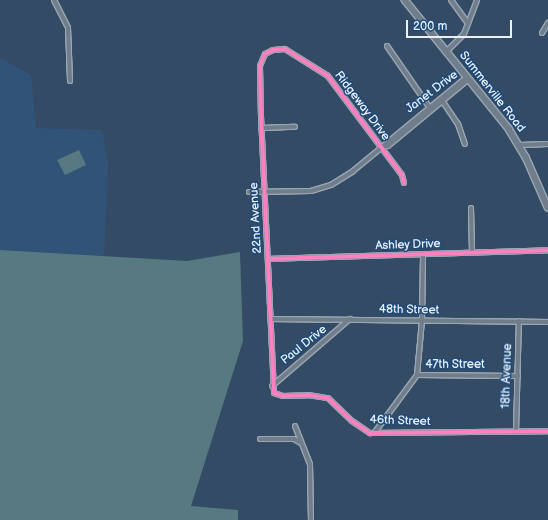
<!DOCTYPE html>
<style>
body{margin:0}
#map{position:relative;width:548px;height:520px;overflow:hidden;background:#344b65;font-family:"Balsamiq Sans",sans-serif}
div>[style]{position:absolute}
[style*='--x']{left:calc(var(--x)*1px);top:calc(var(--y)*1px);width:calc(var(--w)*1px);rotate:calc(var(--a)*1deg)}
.built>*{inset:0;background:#325378}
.green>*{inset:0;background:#577982}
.roads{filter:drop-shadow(1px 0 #9aa6b3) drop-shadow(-1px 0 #9aa6b3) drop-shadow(0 1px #9aa6b3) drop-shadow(0 -1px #9aa6b3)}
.minor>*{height:4px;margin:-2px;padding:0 2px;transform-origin:2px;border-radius:2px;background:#707e8c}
.secondary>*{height:5.5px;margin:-2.75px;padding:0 2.75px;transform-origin:2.75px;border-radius:2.75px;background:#707e8c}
.cycleway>*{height:4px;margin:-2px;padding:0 2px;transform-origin:2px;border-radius:2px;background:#ff80c0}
span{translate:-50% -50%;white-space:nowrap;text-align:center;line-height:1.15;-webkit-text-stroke:3px #1f4a7a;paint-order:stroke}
.street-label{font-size:12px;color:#e8f1f8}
.scale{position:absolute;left:406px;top:20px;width:106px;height:18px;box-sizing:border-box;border:2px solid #e8f1f8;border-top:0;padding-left:5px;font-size:12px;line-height:14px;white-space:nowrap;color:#e8f1f8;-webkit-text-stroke:3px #1f4a7a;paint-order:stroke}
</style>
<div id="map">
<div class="built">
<i style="clip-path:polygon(0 58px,31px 75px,36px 128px,102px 130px,108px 164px,104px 256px,0 250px)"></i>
</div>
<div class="green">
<i style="clip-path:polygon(79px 150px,86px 165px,65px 175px,57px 160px)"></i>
<i style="clip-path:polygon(0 250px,187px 261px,240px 252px,243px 341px,191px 506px,238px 510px,238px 520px,0 520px)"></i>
</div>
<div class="roads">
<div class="minor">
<i style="--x:54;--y:0;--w:31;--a:63"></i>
<i style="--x:68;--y:28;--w:53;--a:87.8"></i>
<i style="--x:451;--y:0;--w:29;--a:54"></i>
<i style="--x:542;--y:33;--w:12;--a:-59"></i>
<i style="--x:387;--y:46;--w:75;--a:55.3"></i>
<i style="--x:447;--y:51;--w:24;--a:-45"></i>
<i style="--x:464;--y:34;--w:36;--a:-69"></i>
<i style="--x:441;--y:99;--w:30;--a:56"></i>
<i style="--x:458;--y:124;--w:21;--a:71"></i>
<i style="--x:262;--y:128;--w:33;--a:-2"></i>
<i style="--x:520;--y:145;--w:28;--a:-2"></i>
<i style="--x:380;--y:147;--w:8;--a:-7"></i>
<i style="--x:388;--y:146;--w:100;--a:-39.7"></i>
<i style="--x:465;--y:82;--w:5;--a:-68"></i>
<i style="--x:404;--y:183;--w:8;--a:-104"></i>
<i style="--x:402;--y:175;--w:124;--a:-126.8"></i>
<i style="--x:328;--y:76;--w:51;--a:-147.9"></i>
<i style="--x:285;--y:49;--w:12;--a:175"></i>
<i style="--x:273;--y:50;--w:9;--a:153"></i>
<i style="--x:265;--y:54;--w:13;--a:113"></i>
<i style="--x:260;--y:66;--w:50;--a:88.9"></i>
<i style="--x:261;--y:116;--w:277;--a:87.3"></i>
<i style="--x:274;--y:393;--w:9;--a:18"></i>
<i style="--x:283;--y:396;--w:25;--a:-2"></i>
<i style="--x:308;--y:395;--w:20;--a:9"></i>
<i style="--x:328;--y:398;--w:33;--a:44"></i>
<i style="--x:352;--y:421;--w:22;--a:34"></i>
<i style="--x:370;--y:433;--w:178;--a:-0.6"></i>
<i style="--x:249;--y:192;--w:62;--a:-0.9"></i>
<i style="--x:311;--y:191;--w:21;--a:-17"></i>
<i style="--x:331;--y:185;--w:26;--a:-32"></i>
<i style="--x:353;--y:171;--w:148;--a:-39.5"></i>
<i style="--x:471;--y:208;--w:44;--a:88.7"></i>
<i style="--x:268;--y:259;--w:280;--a:-1.8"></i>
<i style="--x:270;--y:319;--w:278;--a:0.6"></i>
<i style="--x:417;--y:375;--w:101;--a:0.6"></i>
<i style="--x:272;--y:386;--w:103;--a:-40.7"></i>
<i style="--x:295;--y:426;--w:41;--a:68.5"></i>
<i style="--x:310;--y:464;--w:56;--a:89"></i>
<i style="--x:375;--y:432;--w:71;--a:-53.6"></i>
<i style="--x:417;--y:375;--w:55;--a:-84.8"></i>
<i style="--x:422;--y:320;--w:66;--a:-89.1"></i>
<i style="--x:516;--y:432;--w:111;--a:-88.5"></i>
<i style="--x:260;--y:439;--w:34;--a:0"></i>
<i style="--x:294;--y:439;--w:8;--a:30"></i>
</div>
<div class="secondary">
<i style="--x:405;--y:0;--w:166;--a:51.1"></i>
<i style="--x:509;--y:129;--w:33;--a:59"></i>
<i style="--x:526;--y:157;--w:55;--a:66.3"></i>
</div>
</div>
<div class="cycleway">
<i style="--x:404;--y:183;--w:8;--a:-104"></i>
<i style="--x:402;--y:175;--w:124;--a:-126.8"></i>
<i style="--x:328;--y:76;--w:51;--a:-147.9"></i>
<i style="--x:285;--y:49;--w:12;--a:175"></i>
<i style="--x:273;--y:50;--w:9;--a:153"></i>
<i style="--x:265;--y:54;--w:13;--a:113"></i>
<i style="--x:260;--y:66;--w:50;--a:88.9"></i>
<i style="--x:261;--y:116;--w:277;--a:87.3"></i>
<i style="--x:274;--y:393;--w:9;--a:18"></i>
<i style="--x:283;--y:396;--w:25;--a:-2"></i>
<i style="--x:308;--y:395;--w:20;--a:9"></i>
<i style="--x:328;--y:398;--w:33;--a:44"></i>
<i style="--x:352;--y:421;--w:22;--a:34"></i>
<i style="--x:370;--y:433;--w:178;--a:-0.6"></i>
<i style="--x:268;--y:259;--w:280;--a:-1.8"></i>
</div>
<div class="street-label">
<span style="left:432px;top:92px;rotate:-37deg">Janet Drive</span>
<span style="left:492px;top:92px;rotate:52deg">Summerville Road</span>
<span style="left:362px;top:106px;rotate:53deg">Ridgeway Drive</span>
<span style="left:256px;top:218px;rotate:-93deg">22nd Avenue</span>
<span style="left:408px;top:245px;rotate:-2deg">Ashley Drive</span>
<span style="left:409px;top:310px;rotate:1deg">48th Street</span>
<span style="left:304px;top:345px;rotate:-39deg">Paul Drive</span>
<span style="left:455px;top:365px">47th Street</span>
<span style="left:507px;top:376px;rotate:-88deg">18th Avenue</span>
<span style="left:400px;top:421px;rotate:2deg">46th Street</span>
</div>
<div class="scale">200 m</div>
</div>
